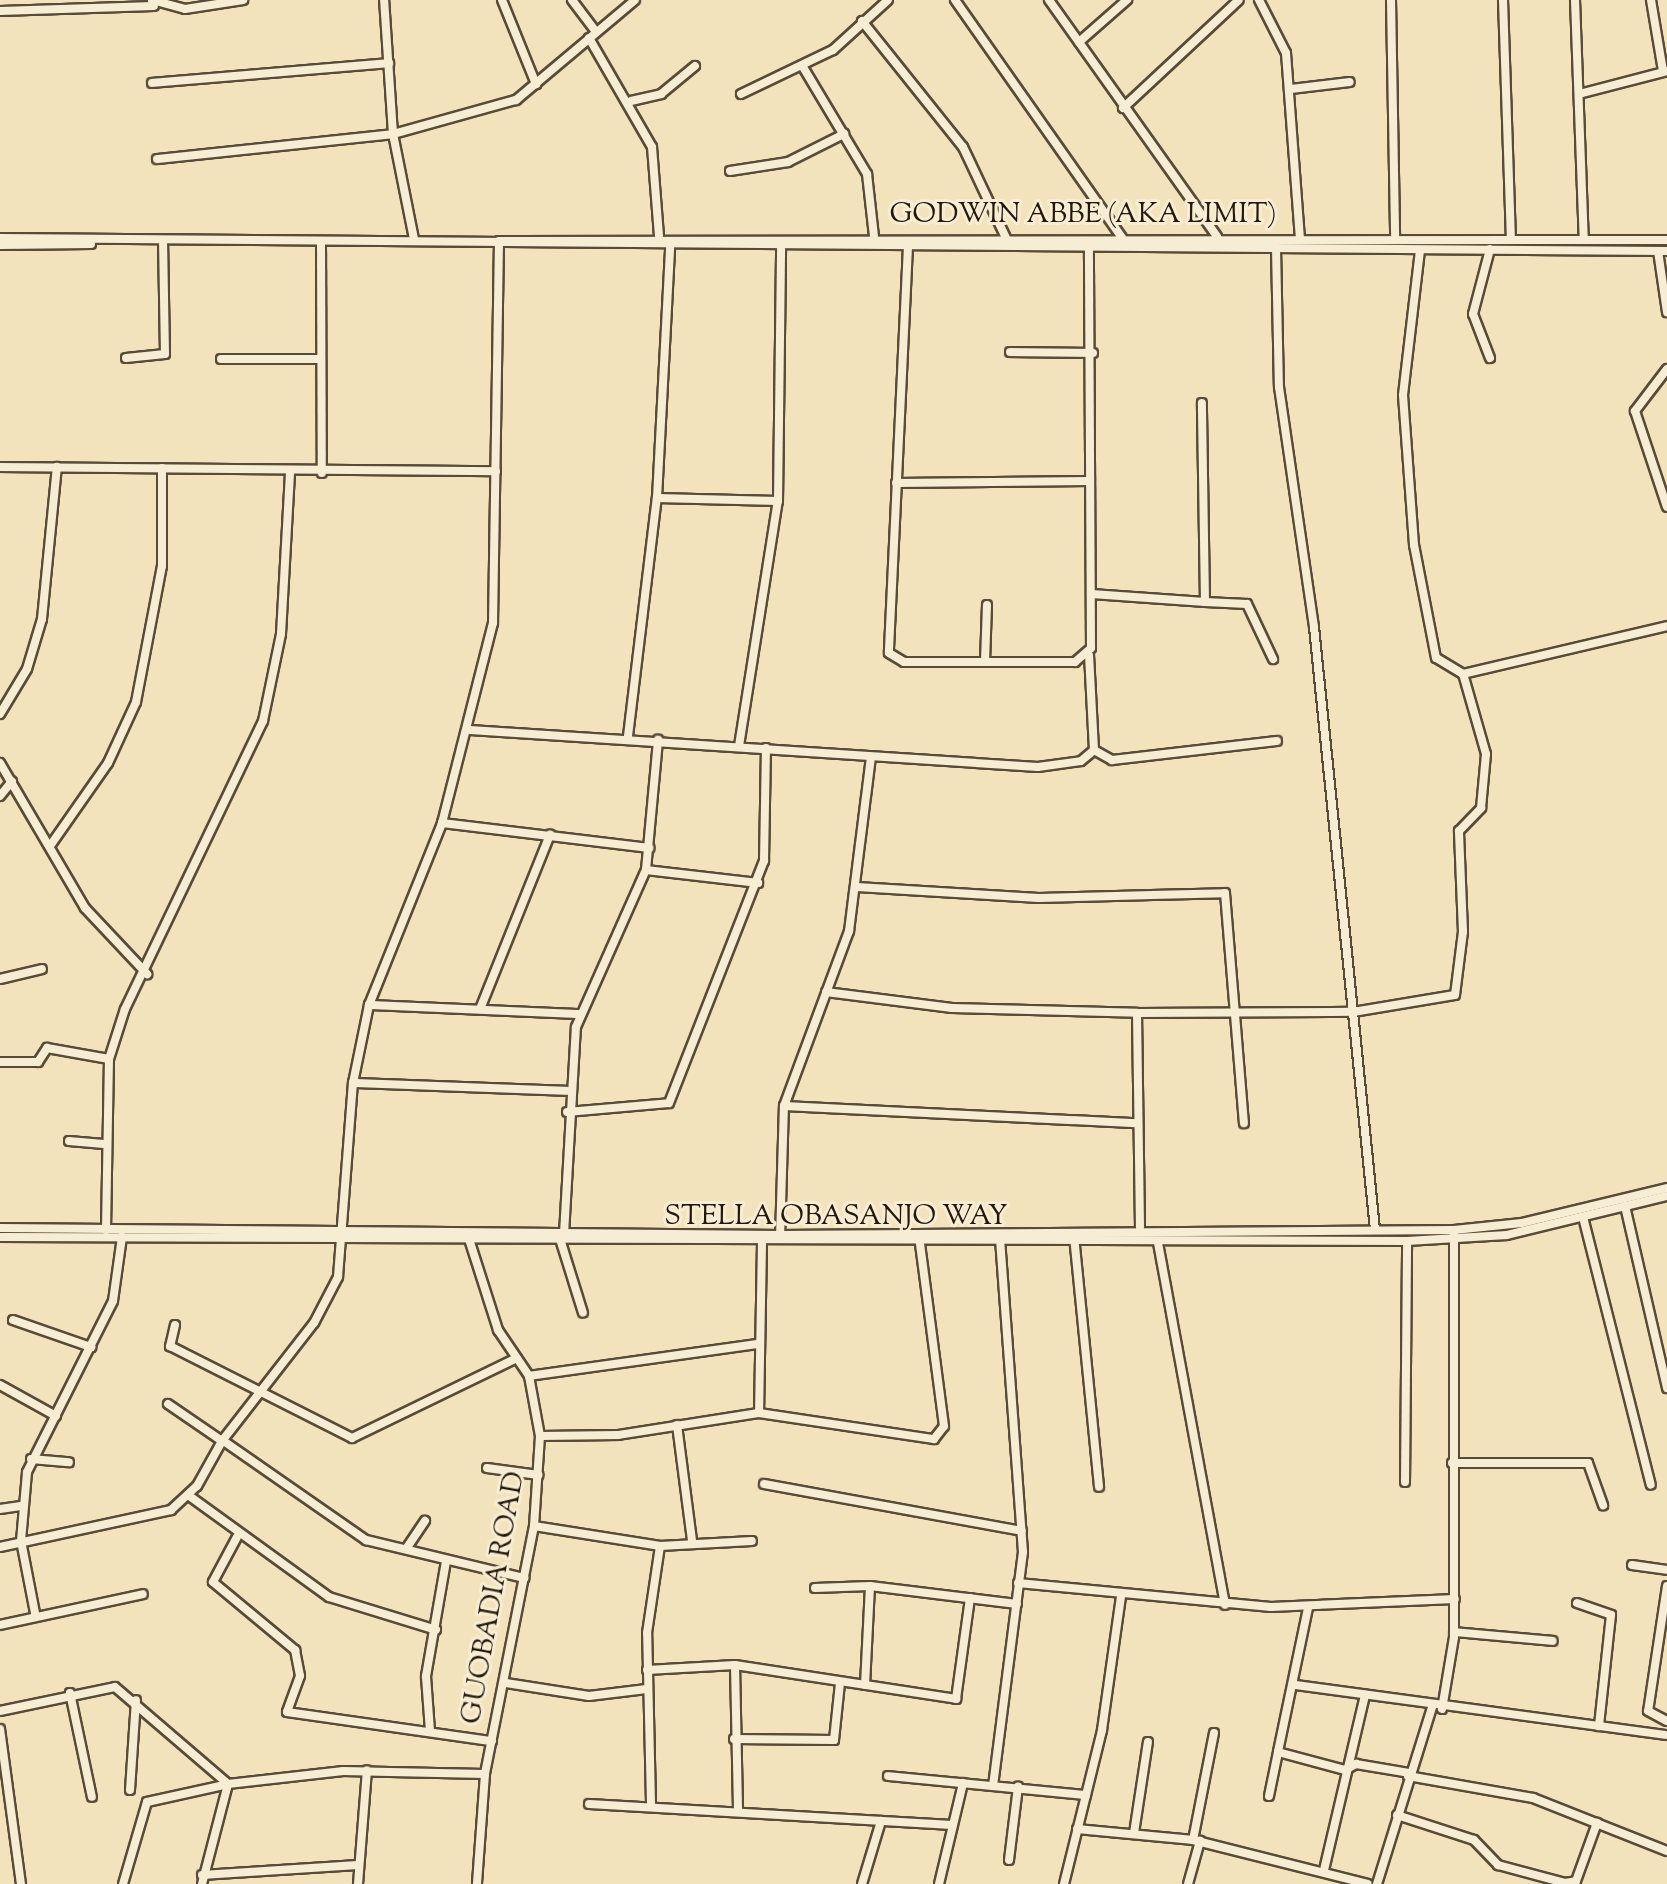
<!DOCTYPE html>
<style>
body{margin:0}
#map{position:relative;width:1667px;height:1884px;overflow:hidden;background:#f3e3bd;font-family:"Sorts Mill Goudy",serif}
div>[style]{position:absolute}
[style*='--x']{left:calc(var(--x)*1px);top:calc(var(--y)*1px);width:calc(var(--w)*1px);rotate:calc(var(--a)*1deg)}
.roads{filter:drop-shadow(2px 0 #584b37) drop-shadow(-2px 0 #584b37) drop-shadow(0 2px #584b37) drop-shadow(0 -2px #584b37)}
.minor>*{height:8px;margin:-4px;padding:0 4px;transform-origin:4px;border-radius:4px;background:#f7edd4}
span{translate:-50% -50%;white-space:nowrap;text-align:center;line-height:1.15;-webkit-text-stroke:6px #f7edd4;paint-order:stroke}
.street-label{font-size:28px;color:#24180a}
</style>
<div id="map">
<div class="roads">
<div class="minor">
<i style="--x:152;--y:0;--w:34;--a:15"></i>
<i style="--x:185;--y:9;--w:59;--a:-8.8"></i>
<i style="--x:502;--y:0;--w:91;--a:68"></i>
<i style="--x:572;--y:0;--w:40;--a:53"></i>
<i style="--x:955;--y:0;--w:291;--a:54.9"></i>
<i style="--x:1049;--y:0;--w:290;--a:54.6"></i>
<i style="--x:1259;--y:0;--w:59;--a:63"></i>
<i style="--x:1286;--y:53;--w:186;--a:85.7"></i>
<i style="--x:1391;--y:0;--w:239;--a:89"></i>
<i style="--x:1503;--y:0;--w:240;--a:88.1"></i>
<i style="--x:1575;--y:0;--w:240;--a:87.9"></i>
<i style="--x:1651;--y:0;--w:72;--a:80.4"></i>
<i style="--x:0;--y:11;--w:154;--a:-1.9"></i>
<i style="--x:862;--y:21;--w:161;--a:51.3"></i>
<i style="--x:963;--y:147;--w:101;--a:64.7"></i>
<i style="--x:589;--y:38;--w:126;--a:60"></i>
<i style="--x:652;--y:147;--w:89;--a:85.5"></i>
<i style="--x:1079;--y:42;--w:64;--a:-41.2"></i>
<i style="--x:803;--y:67;--w:125;--a:59.1"></i>
<i style="--x:867;--y:174;--w:62;--a:83.6"></i>
<i style="--x:152;--y:83;--w:238;--a:-4.8"></i>
<i style="--x:1291;--y:89;--w:59;--a:-6.8"></i>
<i style="--x:741;--y:94;--w:102;--a:-25.6"></i>
<i style="--x:833;--y:50;--w:74;--a:-42.3"></i>
<i style="--x:1579;--y:94;--w:91;--a:-14.6"></i>
<i style="--x:631;--y:101;--w:31;--a:-13"></i>
<i style="--x:661;--y:94;--w:44;--a:-39.5"></i>
<i style="--x:1123;--y:108;--w:158;--a:-43"></i>
<i style="--x:157;--y:159;--w:237;--a:-6"></i>
<i style="--x:393;--y:134;--w:134;--a:-93.8"></i>
<i style="--x:730;--y:171;--w:59;--a:-8.8"></i>
<i style="--x:788;--y:162;--w:63;--a:-26.6"></i>
<i style="--x:0;--y:238;--w:1667;--a:0.45"></i>
<i style="--x:414;--y:239;--w:107;--a:-101.3"></i>
<i style="--x:393;--y:134;--w:128;--a:-15.5"></i>
<i style="--x:516;--y:100;--w:155;--a:-40"></i>
<i style="--x:500;--y:241;--w:1167;--a:-0.05"></i>
<i style="--x:321;--y:242;--w:231;--a:89.8"></i>
<i style="--x:0;--y:245;--w:91;--a:-0.6"></i>
<i style="--x:908;--y:246;--w:407;--a:92.7"></i>
<i style="--x:889;--y:653;--w:17;--a:31"></i>
<i style="--x:904;--y:662;--w:171;--a:0"></i>
<i style="--x:1075;--y:662;--w:21;--a:-41"></i>
<i style="--x:1091;--y:648;--w:404;--a:-90.3"></i>
<i style="--x:1276;--y:248;--w:139;--a:88.8"></i>
<i style="--x:1279;--y:387;--w:243;--a:81.7"></i>
<i style="--x:1314;--y:627;--w:606;--a:84.22"></i>
<i style="--x:1658;--y:251;--w:62;--a:81.6"></i>
<i style="--x:1010;--y:352;--w:83;--a:0.7"></i>
<i style="--x:126;--y:358;--w:39;--a:-6"></i>
<i style="--x:165;--y:354;--w:110;--a:-91"></i>
<i style="--x:1490;--y:358;--w:47;--a:-111.1"></i>
<i style="--x:1473;--y:314;--w:67;--a:-75.3"></i>
<i style="--x:221;--y:359;--w:99;--a:0"></i>
<i style="--x:1667;--y:369;--w:53;--a:127.3"></i>
<i style="--x:1635;--y:411;--w:101;--a:71.6"></i>
<i style="--x:0;--y:467;--w:496;--a:0.5"></i>
<i style="--x:896;--y:483;--w:194;--a:-0.6"></i>
<i style="--x:657;--y:498;--w:121;--a:1.4"></i>
<i style="--x:1092;--y:594;--w:113;--a:4"></i>
<i style="--x:1205;--y:602;--w:199;--a:-90.9"></i>
<i style="--x:1205;--y:602;--w:42;--a:2.7"></i>
<i style="--x:1247;--y:604;--w:61;--a:64.7"></i>
<i style="--x:985;--y:662;--w:57;--a:-88"></i>
<i style="--x:1463;--y:674;--w:210;--a:-13.2"></i>
<i style="--x:0;--y:714;--w:52;--a:-59"></i>
<i style="--x:27;--y:669;--w:52;--a:-73.3"></i>
<i style="--x:42;--y:619;--w:153;--a:-84.4"></i>
<i style="--x:470;--y:730;--w:569;--a:3.73"></i>
<i style="--x:1038;--y:767;--w:43;--a:-7.9"></i>
<i style="--x:1081;--y:761;--w:17;--a:-40"></i>
<i style="--x:1094;--y:750;--w:95;--a:-93"></i>
<i style="--x:628;--y:736;--w:240;--a:-83.1"></i>
<i style="--x:657;--y:498;--w:252;--a:-87"></i>
<i style="--x:739;--y:746;--w:248;--a:-81"></i>
<i style="--x:778;--y:501;--w:260;--a:-89.3"></i>
<i style="--x:1094;--y:750;--w:21;--a:29"></i>
<i style="--x:1112;--y:760;--w:166;--a:-6.6"></i>
<i style="--x:0;--y:763;--w:168;--a:59.6"></i>
<i style="--x:85;--y:908;--w:91;--a:46.8"></i>
<i style="--x:0;--y:796;--w:19;--a:-51"></i>
<i style="--x:442;--y:823;--w:209;--a:6.9"></i>
<i style="--x:50;--y:846;--w:101;--a:-55.1"></i>
<i style="--x:108;--y:763;--w:67;--a:-65.3"></i>
<i style="--x:136;--y:702;--w:138;--a:-79.2"></i>
<i style="--x:162;--y:566;--w:98;--a:-90"></i>
<i style="--x:646;--y:870;--w:113;--a:6.6"></i>
<i style="--x:857;--y:887;--w:182;--a:3.5"></i>
<i style="--x:1039;--y:898;--w:186;--a:-1.5"></i>
<i style="--x:1225;--y:893;--w:231;--a:85.3"></i>
<i style="--x:0;--y:979;--w:43;--a:-13.4"></i>
<i style="--x:826;--y:992;--w:127;--a:7.2"></i>
<i style="--x:952;--y:1008;--w:185;--a:1.5"></i>
<i style="--x:1137;--y:1013;--w:216;--a:-0.3"></i>
<i style="--x:1353;--y:1012;--w:103;--a:-9.5"></i>
<i style="--x:1455;--y:995;--w:64;--a:-82.8"></i>
<i style="--x:1463;--y:932;--w:101;--a:-92.3"></i>
<i style="--x:1459;--y:831;--w:32;--a:-46"></i>
<i style="--x:1481;--y:808;--w:54;--a:-84.7"></i>
<i style="--x:1486;--y:754;--w:83;--a:-106"></i>
<i style="--x:1463;--y:674;--w:31;--a:-149"></i>
<i style="--x:1436;--y:658;--w:115;--a:-101"></i>
<i style="--x:1414;--y:545;--w:150;--a:-94.2"></i>
<i style="--x:1403;--y:395;--w:146;--a:-83.3"></i>
<i style="--x:369;--y:1005;--w:210;--a:2.5"></i>
<i style="--x:480;--y:1009;--w:188;--a:-68.1"></i>
<i style="--x:1137;--y:1013;--w:214;--a:89.2"></i>
<i style="--x:0;--y:1062;--w:38;--a:0"></i>
<i style="--x:38;--y:1062;--w:17;--a:-57"></i>
<i style="--x:47;--y:1048;--w:63;--a:10.1"></i>
<i style="--x:353;--y:1083;--w:214;--a:2.1"></i>
<i style="--x:784;--y:1106;--w:353;--a:2.8"></i>
<i style="--x:567;--y:1112;--w:102;--a:-5"></i>
<i style="--x:669;--y:1103;--w:260;--a:-68.6"></i>
<i style="--x:764;--y:861;--w:113;--a:-89"></i>
<i style="--x:69;--y:1141;--w:38;--a:5"></i>
<i style="--x:1625;--y:1206;--w:187;--a:77"></i>
<i style="--x:1583;--y:1217;--w:276;--a:75.8"></i>
<i style="--x:0;--y:1228;--w:780;--a:0.51"></i>
<i style="--x:780;--y:1235;--w:674;--a:-0.43"></i>
<i style="--x:1454;--y:1230;--w:68;--a:-5.9"></i>
<i style="--x:1522;--y:1223;--w:149;--a:-13.6"></i>
<i style="--x:106;--y:1230;--w:171;--a:-89"></i>
<i style="--x:109;--y:1059;--w:52;--a:-72.3"></i>
<i style="--x:125;--y:1009;--w:319;--a:-64.4"></i>
<i style="--x:263;--y:721;--w:89;--a:-78.3"></i>
<i style="--x:281;--y:634;--w:162;--a:-86.8"></i>
<i style="--x:564;--y:1234;--w:207;--a:-86.7"></i>
<i style="--x:576;--y:1027;--w:172;--a:-66"></i>
<i style="--x:646;--y:870;--w:131;--a:-84.7"></i>
<i style="--x:1074;--y:1236;--w:252;--a:84.3"></i>
<i style="--x:0;--y:1237;--w:1407;--a:0.16"></i>
<i style="--x:1407;--y:1241;--w:100;--a:-3.4"></i>
<i style="--x:1507;--y:1235;--w:165;--a:-13.7"></i>
<i style="--x:469;--y:1239;--w:96;--a:72.3"></i>
<i style="--x:498;--y:1330;--w:55;--a:56"></i>
<i style="--x:529;--y:1376;--w:61;--a:79.6"></i>
<i style="--x:540;--y:1436;--w:90;--a:93.8"></i>
<i style="--x:534;--y:1526;--w:253;--a:101.2"></i>
<i style="--x:485;--y:1774;--w:110;--a:94.2"></i>
<i style="--x:560;--y:1239;--w:77;--a:72.7"></i>
<i style="--x:780;--y:1239;--w:133;--a:-88.3"></i>
<i style="--x:784;--y:1106;--w:187;--a:-69.6"></i>
<i style="--x:849;--y:931;--w:175;--a:-82.8"></i>
<i style="--x:762;--y:1243;--w:170;--a:91"></i>
<i style="--x:759;--y:1413;--w:177;--a:8.5"></i>
<i style="--x:934;--y:1439;--w:16;--a:-52"></i>
<i style="--x:944;--y:1426;--w:185;--a:-97.5"></i>
<i style="--x:1158;--y:1243;--w:368;--a:79.5"></i>
<i style="--x:13;--y:1320;--w:83;--a:19.1"></i>
<i style="--x:175;--y:1325;--w:22;--a:103"></i>
<i style="--x:170;--y:1346;--w:204;--a:26.8"></i>
<i style="--x:352;--y:1438;--w:183;--a:-25.9"></i>
<i style="--x:529;--y:1376;--w:230;--a:-8"></i>
<i style="--x:0;--y:1385;--w:64;--a:29"></i>
<i style="--x:168;--y:1404;--w:65;--a:34.4"></i>
<i style="--x:677;--y:1425;--w:117;--a:82.6"></i>
<i style="--x:540;--y:1436;--w:78;--a:-0.7"></i>
<i style="--x:618;--y:1435;--w:143;--a:-8.9"></i>
<i style="--x:225;--y:1442;--w:172;--a:34.8"></i>
<i style="--x:366;--y:1540;--w:163;--a:13.5"></i>
<i style="--x:31;--y:1459;--w:38;--a:5"></i>
<i style="--x:1452;--y:1463;--w:136;--a:0"></i>
<i style="--x:1588;--y:1463;--w:45;--a:70.3"></i>
<i style="--x:487;--y:1468;--w:52;--a:7.7"></i>
<i style="--x:1405;--y:1482;--w:241;--a:-89.5"></i>
<i style="--x:764;--y:1484;--w:262;--a:10.3"></i>
<i style="--x:188;--y:1495;--w:174;--a:35.9"></i>
<i style="--x:329;--y:1597;--w:112;--a:17.1"></i>
<i style="--x:0;--y:1509;--w:21;--a:-8"></i>
<i style="--x:534;--y:1526;--w:128;--a:9"></i>
<i style="--x:660;--y:1546;--w:92;--a:-3.1"></i>
<i style="--x:237;--y:1537;--w:51;--a:118.1"></i>
<i style="--x:213;--y:1582;--w:107;--a:39.7"></i>
<i style="--x:295;--y:1650;--w:26;--a:79"></i>
<i style="--x:300;--y:1676;--w:38;--a:110"></i>
<i style="--x:287;--y:1712;--w:207;--a:8.1"></i>
<i style="--x:0;--y:1547;--w:175;--a:-12.2"></i>
<i style="--x:171;--y:1510;--w:35;--a:-43"></i>
<i style="--x:197;--y:1486;--w:51;--a:-60.9"></i>
<i style="--x:222;--y:1441;--w:150;--a:-52.1"></i>
<i style="--x:314;--y:1323;--w:52;--a:-62.4"></i>
<i style="--x:338;--y:1277;--w:195;--a:-85.6"></i>
<i style="--x:353;--y:1083;--w:80;--a:-78.4"></i>
<i style="--x:369;--y:1005;--w:196;--a:-68.1"></i>
<i style="--x:442;--y:823;--w:206;--a:-75.7"></i>
<i style="--x:493;--y:623;--w:382;--a:-89.1"></i>
<i style="--x:406;--y:1549;--w:34;--a:-56"></i>
<i style="--x:1632;--y:1565;--w:35;--a:8"></i>
<i style="--x:1018;--y:1583;--w:254;--a:5.4"></i>
<i style="--x:1271;--y:1607;--w:184;--a:-2.5"></i>
<i style="--x:1667;--y:1586;--w:126;--a:98.6"></i>
<i style="--x:1648;--y:1711;--w:21;--a:28"></i>
<i style="--x:815;--y:1588;--w:55;--a:-2.1"></i>
<i style="--x:1577;--y:1603;--w:36;--a:19"></i>
<i style="--x:1611;--y:1615;--w:112;--a:96.2"></i>
<i style="--x:1308;--y:1608;--w:147;--a:101.8"></i>
<i style="--x:1278;--y:1752;--w:69;--a:15"></i>
<i style="--x:1345;--y:1770;--w:13;--a:-29"></i>
<i style="--x:1356;--y:1764;--w:55;--a:9.5"></i>
<i style="--x:35;--y:1613;--w:73;--a:-101"></i>
<i style="--x:21;--y:1541;--w:69;--a:-85"></i>
<i style="--x:27;--y:1472;--w:191;--a:-63.3"></i>
<i style="--x:113;--y:1301;--w:65;--a:-82"></i>
<i style="--x:0;--y:1625;--w:146;--a:-12.2"></i>
<i style="--x:1454;--y:1632;--w:99;--a:5.2"></i>
<i style="--x:735;--y:1665;--w:143;--a:88.8"></i>
<i style="--x:647;--y:1670;--w:88;--a:-3.3"></i>
<i style="--x:735;--y:1665;--w:224;--a:8.7"></i>
<i style="--x:956;--y:1699;--w:102;--a:-82.1"></i>
<i style="--x:506;--y:1683;--w:84;--a:8.9"></i>
<i style="--x:589;--y:1696;--w:58;--a:-6.9"></i>
<i style="--x:865;--y:1685;--w:99;--a:-87.1"></i>
<i style="--x:870;--y:1586;--w:148;--a:7"></i>
<i style="--x:1296;--y:1685;--w:374;--a:7.7"></i>
<i style="--x:70;--y:1693;--w:106;--a:78.1"></i>
<i style="--x:1442;--y:1709;--w:73;--a:-80.5"></i>
<i style="--x:1454;--y:1637;--w:402;--a:-90"></i>
<i style="--x:0;--y:1711;--w:117;--a:-11.8"></i>
<i style="--x:115;--y:1687;--w:149;--a:40.6"></i>
<i style="--x:0;--y:1729;--w:156;--a:82.3"></i>
<i style="--x:430;--y:1731;--w:55;--a:-94.2"></i>
<i style="--x:426;--y:1676;--w:117;--a:-80.1"></i>
<i style="--x:734;--y:1739;--w:100;--a:0.6"></i>
<i style="--x:834;--y:1740;--w:57;--a:-84"></i>
<i style="--x:888;--y:1776;--w:199;--a:5.5"></i>
<i style="--x:1408;--y:1776;--w:127;--a:10"></i>
<i style="--x:1533;--y:1798;--w:144;--a:21.6"></i>
<i style="--x:993;--y:1786;--w:236;--a:-82.7"></i>
<i style="--x:1023;--y:1552;--w:314;--a:-94.2"></i>
<i style="--x:130;--y:1790;--w:90;--a:-86.2"></i>
<i style="--x:1269;--y:1796;--w:45;--a:-78.4"></i>
<i style="--x:651;--y:1803;--w:170;--a:-91.3"></i>
<i style="--x:647;--y:1633;--w:88;--a:-81.5"></i>
<i style="--x:589;--y:1804;--w:364;--a:3.3"></i>
<i style="--x:1397;--y:1815;--w:81;--a:18"></i>
<i style="--x:1474;--y:1840;--w:35;--a:46"></i>
<i style="--x:1498;--y:1865;--w:69;--a:15"></i>
<i style="--x:1565;--y:1883;--w:11;--a:-10"></i>
<i style="--x:1576;--y:1881;--w:62;--a:-70.1"></i>
<i style="--x:1077;--y:1829;--w:117;--a:5.4"></i>
<i style="--x:1193;--y:1840;--w:180;--a:14.1"></i>
<i style="--x:1134;--y:1833;--w:92;--a:-81.3"></i>
<i style="--x:1193;--y:1840;--w:109;--a:-78.9"></i>
<i style="--x:1009;--y:1860;--w:74;--a:-83"></i>
<i style="--x:1324;--y:1870;--w:180;--a:-76.8"></i>
<i style="--x:202;--y:1875;--w:156;--a:-3.7"></i>
<i style="--x:123;--y:1884;--w:85;--a:-73.7"></i>
<i style="--x:147;--y:1802;--w:83;--a:-12.5"></i>
<i style="--x:202;--y:1884;--w:103;--a:-75.4"></i>
<i style="--x:228;--y:1784;--w:116;--a:-6.4"></i>
<i style="--x:343;--y:1771;--w:142;--a:1.2"></i>
<i style="--x:358;--y:1884;--w:114;--a:-85.5"></i>
<i style="--x:862;--y:1884;--w:66;--a:-73.2"></i>
<i style="--x:939;--y:1884;--w:104;--a:-76.6"></i>
<i style="--x:1064;--y:1884;--w:159;--a:-76.1"></i>
<i style="--x:1102;--y:1730;--w:134;--a:-81.9"></i>
<i style="--x:1188;--y:1884;--w:45;--a:-74.4"></i>
<i style="--x:1377;--y:1884;--w:185;--a:-72.7"></i>
</div>
</div>
<div class="street-label">
<span style="left:1083px;top:215px">GODWIN ABBE (AKA LIMIT)</span>
<span style="left:836px;top:1217px">STELLA OBASANJO WAY</span>
<span style="left:494px;top:1598px;rotate:-80deg">GUOBADIA ROAD</span>
</div>
</div>
